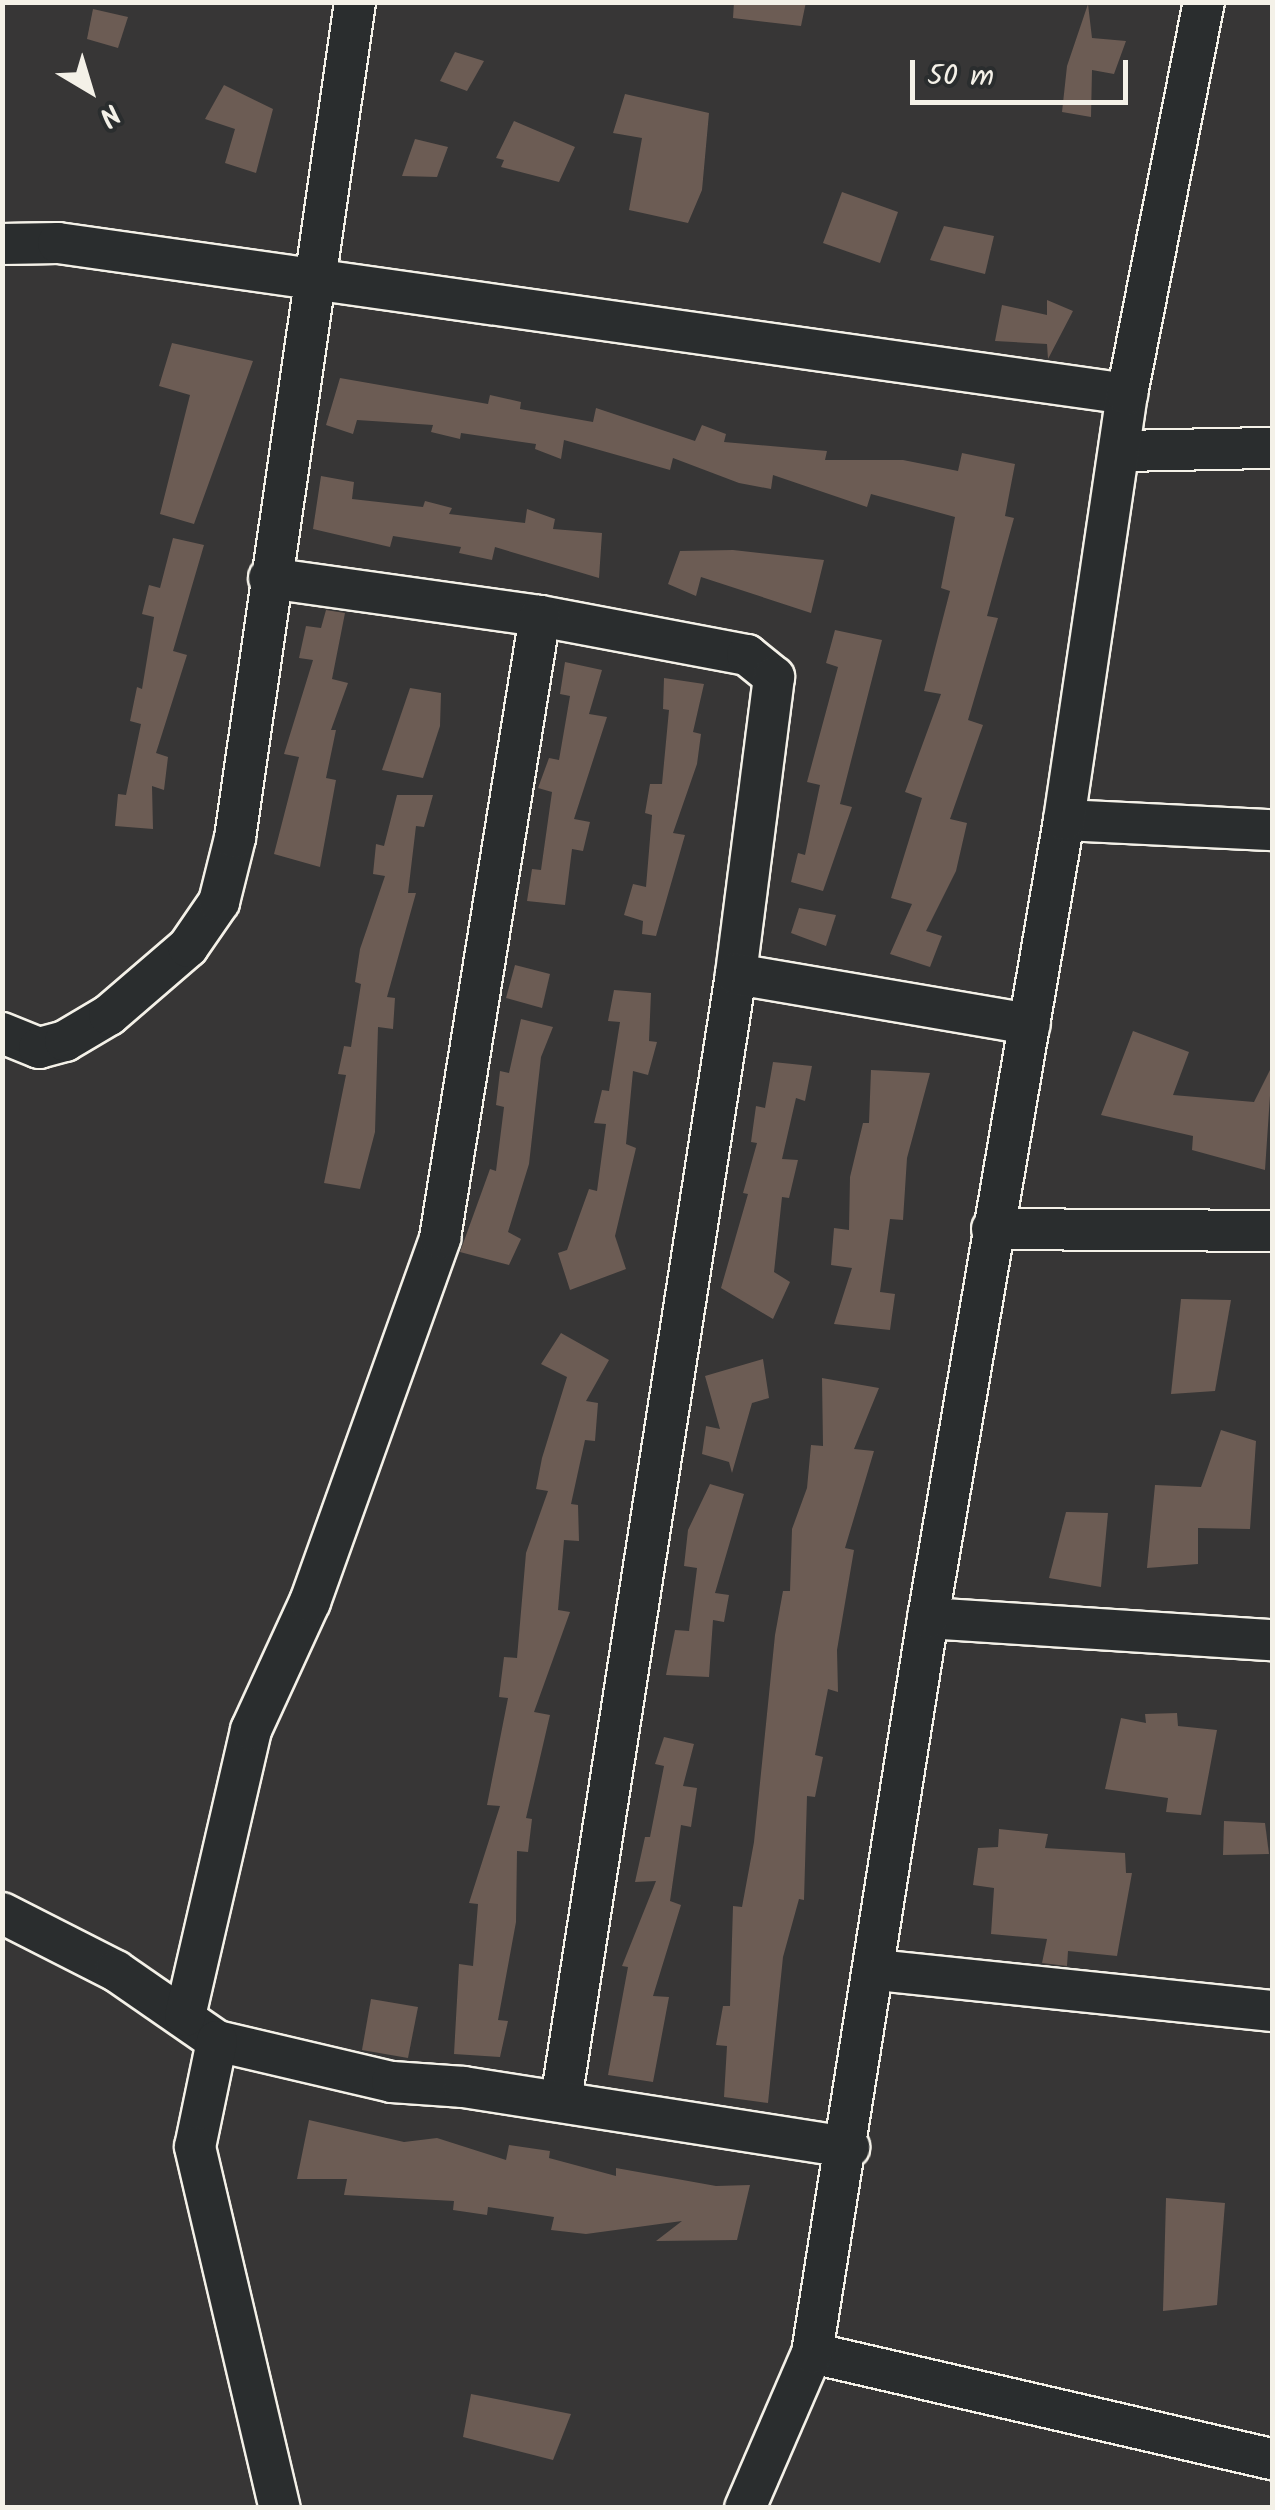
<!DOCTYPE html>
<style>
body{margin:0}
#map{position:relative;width:1275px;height:2510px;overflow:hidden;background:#373636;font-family:Kalam,sans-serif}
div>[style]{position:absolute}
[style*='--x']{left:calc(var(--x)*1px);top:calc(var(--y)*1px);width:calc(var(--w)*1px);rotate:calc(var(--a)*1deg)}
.building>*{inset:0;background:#6c5c54}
.roads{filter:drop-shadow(2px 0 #f4f1e8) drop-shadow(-2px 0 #f4f1e8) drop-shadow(0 2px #f4f1e8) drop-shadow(0 -2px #f4f1e8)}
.minor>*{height:40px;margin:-20px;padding:0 20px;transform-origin:20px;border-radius:20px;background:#2a2d2e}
span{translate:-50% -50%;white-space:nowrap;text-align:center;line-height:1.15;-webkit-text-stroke:8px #2a2d2e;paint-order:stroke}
.frame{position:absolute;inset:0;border:5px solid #f4f1e8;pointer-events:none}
.north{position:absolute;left:40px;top:40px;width:100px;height:100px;-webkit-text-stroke:8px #2a2d2e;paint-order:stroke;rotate:142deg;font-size:28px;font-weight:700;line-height:40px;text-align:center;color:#f4f1e8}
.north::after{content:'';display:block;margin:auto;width:35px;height:45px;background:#f4f1e8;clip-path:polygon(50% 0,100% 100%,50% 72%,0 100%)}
.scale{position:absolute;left:910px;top:60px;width:218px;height:45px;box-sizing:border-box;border:5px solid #f4f1e8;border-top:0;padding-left:12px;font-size:30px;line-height:35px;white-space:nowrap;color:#f4f1e8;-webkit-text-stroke:8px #2a2d2e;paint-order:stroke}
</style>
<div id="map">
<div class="building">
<i style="clip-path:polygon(734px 2px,806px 2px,801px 26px,733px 18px)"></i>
<i style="clip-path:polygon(1088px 4px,1092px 38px,1126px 41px,1114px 74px,1092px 70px,1091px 117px,1062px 112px,1067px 66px)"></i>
<i style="clip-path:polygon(93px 9px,128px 17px,118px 48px,87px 39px)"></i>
<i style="clip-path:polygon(455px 52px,484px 61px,467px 91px,440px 81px)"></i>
<i style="clip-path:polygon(224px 85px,273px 109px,256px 173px,225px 163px,235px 129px,205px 119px)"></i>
<i style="clip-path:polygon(625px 94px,709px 113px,702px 190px,688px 223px,629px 210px,642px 138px,613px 133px)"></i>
<i style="clip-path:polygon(514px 121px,575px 147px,559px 182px,501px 167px,504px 160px,496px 158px)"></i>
<i style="clip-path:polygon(415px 139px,448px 147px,437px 177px,402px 176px)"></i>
<i style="clip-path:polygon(842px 192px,898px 212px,880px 263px,823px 243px)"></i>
<i style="clip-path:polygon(944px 226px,994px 236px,985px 274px,930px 260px)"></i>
<i style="clip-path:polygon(1047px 300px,1073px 311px,1048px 359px,1047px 344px,995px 341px,1002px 305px,1047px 315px)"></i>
<i style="clip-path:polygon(172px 343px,253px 361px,194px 524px,160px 514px,190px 395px,159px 386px)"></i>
<i style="clip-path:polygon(340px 378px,488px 404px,490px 395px,521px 402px,520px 409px,593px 422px,596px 408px,695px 441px,702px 425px,726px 434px,724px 442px,827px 451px,825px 460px,903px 460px,958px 471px,962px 453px,1015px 464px,1005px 516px,1014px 518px,987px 616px,998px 618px,968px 720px,983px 725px,950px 819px,967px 823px,956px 871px,926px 931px,942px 936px,930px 967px,890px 954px,912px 904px,891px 898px,922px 798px,905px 792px,941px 694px,924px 691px,950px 591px,941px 588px,955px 517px,871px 494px,867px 507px,773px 475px,771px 489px,739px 483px,673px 458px,670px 470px,564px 440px,561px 459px,535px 449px,536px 444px,461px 433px,460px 439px,431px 432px,433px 425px,357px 420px,353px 434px,326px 425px)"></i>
<i style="clip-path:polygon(321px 476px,354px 482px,352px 499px,423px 507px,425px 501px,452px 508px,449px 514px,525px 523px,527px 509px,555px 519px,553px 529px,602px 533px,599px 578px,495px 547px,492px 560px,459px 553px,461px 547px,393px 536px,390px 547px,313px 529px)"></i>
<i style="clip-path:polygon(173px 538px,204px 545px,173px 651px,187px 655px,156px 753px,168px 757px,164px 790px,152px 786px,153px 829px,115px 826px,118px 794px,126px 795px,141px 724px,130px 721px,137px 687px,142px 689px,154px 617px,142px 614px,149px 585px,160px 588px)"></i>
<i style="clip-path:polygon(733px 550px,824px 560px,811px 613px,701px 577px,696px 596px,668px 584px,680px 551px)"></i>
<i style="clip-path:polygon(326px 610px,345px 613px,332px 679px,348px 683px,331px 730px,336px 730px,326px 778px,336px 780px,320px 867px,274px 854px,299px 757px,284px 754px,313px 660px,299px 658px,306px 626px,321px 628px)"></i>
<i style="clip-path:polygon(835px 630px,882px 640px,840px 804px,852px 807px,823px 891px,791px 882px,798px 853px,805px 855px,820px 785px,807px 782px,838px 667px,826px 663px)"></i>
<i style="clip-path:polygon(565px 662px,602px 670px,589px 714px,607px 717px,574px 819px,590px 822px,583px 851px,572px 849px,565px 905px,527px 901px,532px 869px,541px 870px,552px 792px,538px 788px,549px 758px,559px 760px,570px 696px,560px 694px)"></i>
<i style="clip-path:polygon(664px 678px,704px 684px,693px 732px,701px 734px,697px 764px,673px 833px,685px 835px,656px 936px,642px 934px,643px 921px,624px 915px,633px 884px,646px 887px,652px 815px,645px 813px,650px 784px,662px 784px,669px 710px,663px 709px)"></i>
<i style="clip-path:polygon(410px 688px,441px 693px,440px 726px,423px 778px,382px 770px)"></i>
<i style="clip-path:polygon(397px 795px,433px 795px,424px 827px,416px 826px,408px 893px,416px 893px,387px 997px,395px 998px,393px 1029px,378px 1027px,375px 1132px,360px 1189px,324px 1183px,346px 1075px,338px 1074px,344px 1046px,351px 1047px,361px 984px,355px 982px,360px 949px,385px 876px,373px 874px,376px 844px,384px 846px)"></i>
<i style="clip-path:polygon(799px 908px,836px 915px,826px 946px,791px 933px)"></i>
<i style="clip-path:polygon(515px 965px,550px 974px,542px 1008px,506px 998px)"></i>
<i style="clip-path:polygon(614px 990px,651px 993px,649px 1041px,657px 1042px,648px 1075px,633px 1071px,626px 1144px,636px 1148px,615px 1236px,626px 1269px,570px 1290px,558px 1253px,567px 1250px,589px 1189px,597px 1191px,606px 1124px,594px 1123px,602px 1090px,609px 1091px,620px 1022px,608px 1021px)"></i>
<i style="clip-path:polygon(521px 1019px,553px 1027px,541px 1057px,529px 1164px,508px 1232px,521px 1239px,509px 1265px,460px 1252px,490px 1169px,496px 1171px,504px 1107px,496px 1105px,500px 1071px,509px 1073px)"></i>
<i style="clip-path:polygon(1133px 1031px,1189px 1052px,1173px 1095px,1254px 1102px,1272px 1066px,1265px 1170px,1192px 1150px,1193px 1136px,1101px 1115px)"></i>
<i style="clip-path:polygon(773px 1062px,812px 1066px,805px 1101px,796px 1098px,782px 1159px,798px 1160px,789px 1198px,782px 1197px,774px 1272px,790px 1282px,773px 1319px,721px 1288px,748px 1194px,743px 1193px,757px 1143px,751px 1142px,756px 1106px,765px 1108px)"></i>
<i style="clip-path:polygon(871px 1070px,930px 1073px,907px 1158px,903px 1220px,890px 1219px,880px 1292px,895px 1294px,890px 1330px,834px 1324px,852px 1268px,831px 1265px,834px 1228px,849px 1230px,850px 1177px,863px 1123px,869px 1123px)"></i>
<i style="clip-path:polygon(1181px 1299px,1231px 1300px,1215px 1391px,1171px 1394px)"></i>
<i style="clip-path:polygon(561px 1333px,609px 1360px,586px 1401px,598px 1403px,595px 1441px,585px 1440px,571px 1504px,578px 1505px,579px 1541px,564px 1540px,558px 1610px,570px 1612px,534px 1712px,550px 1715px,526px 1818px,532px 1819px,528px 1852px,517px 1851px,516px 1922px,498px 2020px,508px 2021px,500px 2057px,454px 2054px,459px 1964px,473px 1966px,478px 1904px,469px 1903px,500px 1806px,487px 1805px,508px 1698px,499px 1697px,504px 1657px,517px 1658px,526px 1553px,548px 1491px,536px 1489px,542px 1458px,567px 1377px,541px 1364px)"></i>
<i style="clip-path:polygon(763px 1359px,769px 1398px,752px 1403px,732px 1473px,729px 1462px,702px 1454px,706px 1426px,720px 1429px,705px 1376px)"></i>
<i style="clip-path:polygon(822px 1378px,879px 1388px,854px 1449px,874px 1451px,845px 1548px,854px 1550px,837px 1650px,838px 1692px,828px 1689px,815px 1755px,823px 1757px,815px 1797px,807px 1796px,804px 1900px,799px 1899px,783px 1957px,768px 2103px,724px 2097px,727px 2046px,716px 2045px,723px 2006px,730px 2006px,733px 1906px,742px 1907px,754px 1842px,775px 1635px,783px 1591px,790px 1591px,792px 1529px,807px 1488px,811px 1445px,823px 1446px)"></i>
<i style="clip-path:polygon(1221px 1430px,1256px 1441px,1250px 1529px,1198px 1528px,1198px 1564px,1147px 1568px,1155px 1485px,1201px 1487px)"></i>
<i style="clip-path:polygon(710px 1484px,744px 1494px,715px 1593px,729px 1595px,724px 1622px,713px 1620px,709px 1677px,666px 1675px,675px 1630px,689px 1631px,697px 1568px,684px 1566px,688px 1530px)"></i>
<i style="clip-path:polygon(1066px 1512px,1108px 1513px,1101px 1587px,1049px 1578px)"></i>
<i style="clip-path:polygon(1177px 1713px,1178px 1726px,1217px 1730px,1201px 1815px,1166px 1812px,1168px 1798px,1105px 1789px,1121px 1718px,1146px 1723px,1145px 1714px)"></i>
<i style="clip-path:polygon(664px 1737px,694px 1744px,683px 1786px,697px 1788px,691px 1827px,681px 1825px,670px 1901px,681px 1905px,653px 1996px,669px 1997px,653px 2082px,608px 2075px,628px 1967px,622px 1966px,656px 1881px,635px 1882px,645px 1837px,650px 1837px,664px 1766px,655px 1764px)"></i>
<i style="clip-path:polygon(1224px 1821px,1265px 1823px,1269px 1854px,1223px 1855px)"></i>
<i style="clip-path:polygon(999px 1829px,1048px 1834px,1045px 1848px,1125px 1853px,1126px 1873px,1132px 1873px,1117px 1956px,1068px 1951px,1067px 1966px,1042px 1963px,1047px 1939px,991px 1934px,994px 1888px,973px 1885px,978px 1848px,998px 1847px)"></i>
<i style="clip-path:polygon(371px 1999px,418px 2007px,408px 2058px,362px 2050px)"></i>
<i style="clip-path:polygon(309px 2120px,404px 2142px,437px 2138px,506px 2160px,509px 2145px,550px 2151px,549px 2158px,616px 2176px,616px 2168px,716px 2186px,750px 2185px,737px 2240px,656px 2241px,682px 2221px,586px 2234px,551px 2230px,554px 2217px,488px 2207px,487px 2215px,453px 2210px,454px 2201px,344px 2195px,347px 2179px,297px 2179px)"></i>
<i style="clip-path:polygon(1166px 2198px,1225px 2203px,1217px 2305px,1163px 2311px)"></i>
<i style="clip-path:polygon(471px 2394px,571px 2414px,553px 2460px,463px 2437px)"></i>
</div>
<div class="roads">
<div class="minor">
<i style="--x:2;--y:244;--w:56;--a:-1"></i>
<i style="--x:58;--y:243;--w:1080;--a:8.04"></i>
<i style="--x:1123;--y:451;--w:149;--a:-1.2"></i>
<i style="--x:269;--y:578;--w:274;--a:8"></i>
<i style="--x:540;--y:616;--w:211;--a:10.7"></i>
<i style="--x:747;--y:655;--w:35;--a:39"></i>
<i style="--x:774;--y:677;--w:299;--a:97.3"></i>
<i style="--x:736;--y:974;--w:1141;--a:98.83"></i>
<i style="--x:1064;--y:820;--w:208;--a:2.8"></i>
<i style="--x:736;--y:974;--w:298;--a:9.7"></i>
<i style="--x:2;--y:1033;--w:40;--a:22"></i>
<i style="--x:39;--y:1048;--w:27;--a:-15"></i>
<i style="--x:65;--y:1041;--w:51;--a:-30.6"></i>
<i style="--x:109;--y:1015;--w:104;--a:-40.7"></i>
<i style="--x:188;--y:947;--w:55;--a:-55.4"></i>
<i style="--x:219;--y:902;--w:66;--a:-76"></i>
<i style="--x:235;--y:838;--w:845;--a:-81.83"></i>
<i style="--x:992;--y:1229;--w:280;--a:0.4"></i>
<i style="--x:928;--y:1618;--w:345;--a:3.7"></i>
<i style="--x:2;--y:1913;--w:128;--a:27"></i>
<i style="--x:116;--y:1971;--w:123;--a:34.7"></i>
<i style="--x:217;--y:2041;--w:180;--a:13.2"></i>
<i style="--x:392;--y:2082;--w:72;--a:4"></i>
<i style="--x:464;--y:2087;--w:390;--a:8.9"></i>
<i style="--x:876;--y:1970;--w:398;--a:5.9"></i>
<i style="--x:185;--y:2016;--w:294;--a:-77"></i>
<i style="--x:251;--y:1730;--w:141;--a:-65.3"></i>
<i style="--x:310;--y:1602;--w:387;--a:-70.3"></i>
<i style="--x:440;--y:1238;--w:630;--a:-80.87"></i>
<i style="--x:217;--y:2041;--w:108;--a:101.7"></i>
<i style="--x:195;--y:2147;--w:371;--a:76.8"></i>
<i style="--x:812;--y:2353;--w:472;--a:13"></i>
<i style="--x:745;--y:2508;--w:169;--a:-66.6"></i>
<i style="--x:812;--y:2353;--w:744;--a:-81.03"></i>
<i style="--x:928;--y:1618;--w:810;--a:-80.33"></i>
<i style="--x:1064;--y:820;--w:431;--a:-81.6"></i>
<i style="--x:1127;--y:394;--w:399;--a:-78.9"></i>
</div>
</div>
<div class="frame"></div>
<div class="north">N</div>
<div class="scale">50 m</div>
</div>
